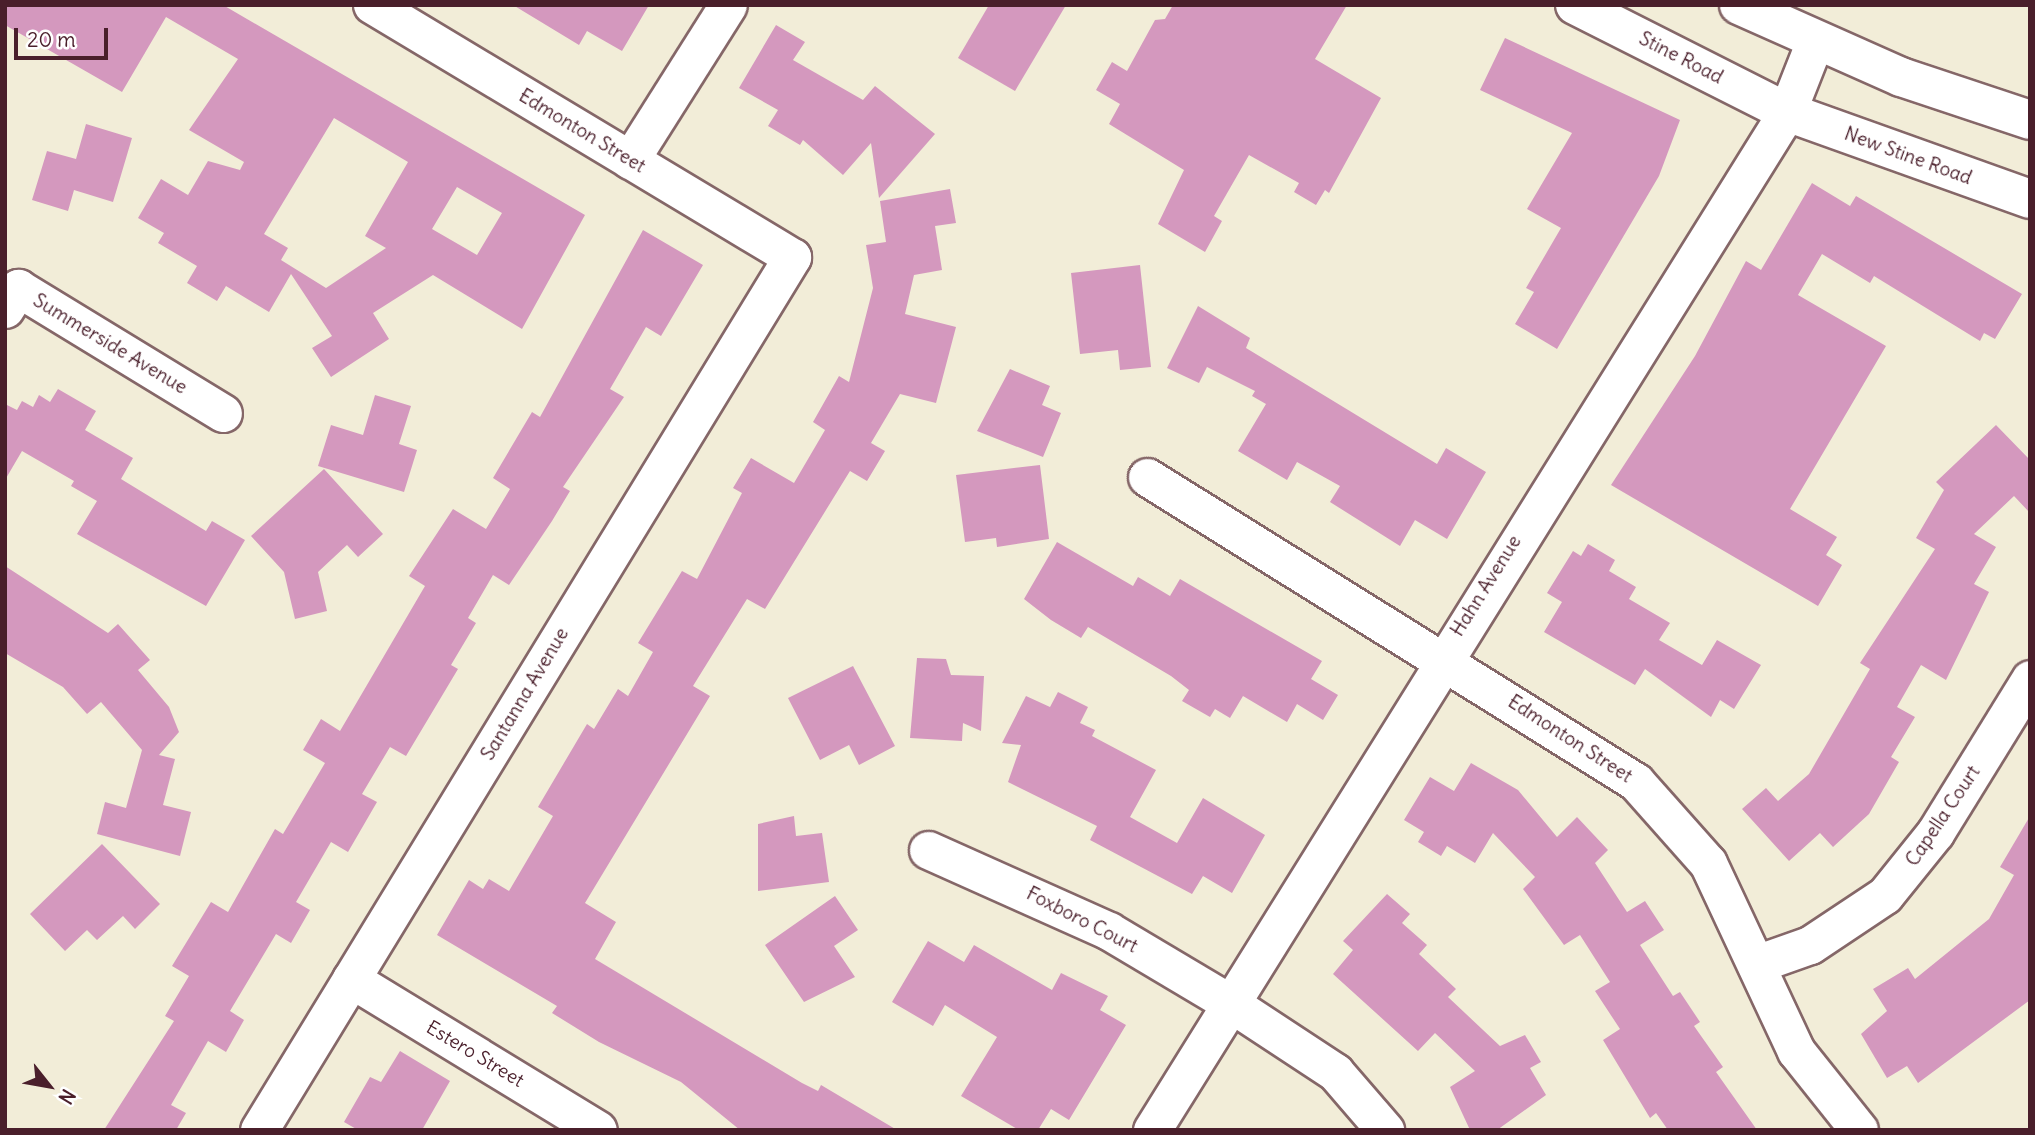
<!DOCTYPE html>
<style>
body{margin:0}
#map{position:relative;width:2035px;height:1135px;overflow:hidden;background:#f2edd8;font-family:Delius,sans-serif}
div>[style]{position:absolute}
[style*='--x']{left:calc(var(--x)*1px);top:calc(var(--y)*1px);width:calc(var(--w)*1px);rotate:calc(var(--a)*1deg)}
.building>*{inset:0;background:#d498be}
.roads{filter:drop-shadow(2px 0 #856768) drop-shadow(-2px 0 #856768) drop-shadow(0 2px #856768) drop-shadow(0 -2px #856768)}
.minor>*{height:37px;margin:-18.5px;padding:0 18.5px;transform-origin:18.5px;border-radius:18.5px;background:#fff}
.secondary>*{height:38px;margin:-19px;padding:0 19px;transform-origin:19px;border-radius:19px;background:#fff}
span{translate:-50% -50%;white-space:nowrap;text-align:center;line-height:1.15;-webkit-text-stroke:5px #fff;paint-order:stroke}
.street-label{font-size:19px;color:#4a1f2b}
.frame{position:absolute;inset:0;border:7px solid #4a1f2b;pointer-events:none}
.north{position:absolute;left:14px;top:1051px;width:70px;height:70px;-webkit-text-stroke:5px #fff;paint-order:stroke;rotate:121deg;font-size:19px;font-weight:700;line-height:28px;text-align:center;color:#4a1f2b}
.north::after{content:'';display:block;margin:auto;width:24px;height:32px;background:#4a1f2b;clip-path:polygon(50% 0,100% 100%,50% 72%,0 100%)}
.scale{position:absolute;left:14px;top:28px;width:94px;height:32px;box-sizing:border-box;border:4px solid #4a1f2b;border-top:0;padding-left:9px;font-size:21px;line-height:24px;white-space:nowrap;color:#4a1f2b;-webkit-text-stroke:5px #fff;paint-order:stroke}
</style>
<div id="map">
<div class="building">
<i style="clip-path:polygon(evenodd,5px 5px,223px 5px,585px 215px,522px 329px,433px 275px,373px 313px,389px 339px,331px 377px,312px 348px,332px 336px,291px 274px,269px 312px,226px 286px,217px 301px,187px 283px,197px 266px,158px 243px,164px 233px,138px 218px,161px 179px,188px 195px,208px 161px,240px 170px,244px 162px,189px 130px,238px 59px,166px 17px,122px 92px,5px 25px,5px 5px,334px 118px,408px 162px,365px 236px,386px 248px,326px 288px,281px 260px,288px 248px,264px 234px,334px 118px,5px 5px,457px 187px,502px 213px,477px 255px,432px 229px,457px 187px)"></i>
<i style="clip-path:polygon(513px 5px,649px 5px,622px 51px,587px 31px,579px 45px)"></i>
<i style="clip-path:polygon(989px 5px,1066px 5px,1015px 91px,958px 58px)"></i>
<i style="clip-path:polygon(1173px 5px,1347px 5px,1315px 59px,1381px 98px,1329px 193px,1325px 190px,1316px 205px,1294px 192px,1299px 183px,1249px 155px,1214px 216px,1222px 221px,1205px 252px,1158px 224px,1184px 170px,1109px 124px,1120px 104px,1096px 90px,1112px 62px,1127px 71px,1155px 20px,1165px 19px)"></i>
<i style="clip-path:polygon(776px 25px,805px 42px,793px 60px,863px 100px,875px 86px,935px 134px,879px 198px,871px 143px,843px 175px,803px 140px,800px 145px,768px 126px,778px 110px,739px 88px)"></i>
<i style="clip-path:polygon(1505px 38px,1680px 120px,1659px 176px,1557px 349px,1515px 324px,1534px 292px,1526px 288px,1561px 228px,1527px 209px,1572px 133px,1480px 90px)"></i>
<i style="clip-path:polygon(86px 124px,132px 138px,113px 202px,74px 190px,68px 211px,32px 200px,47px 151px,76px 159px)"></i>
<i style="clip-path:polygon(1812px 183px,1850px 206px,1856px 196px,2022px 294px,1995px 339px,1984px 333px,1980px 341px,1874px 276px,1870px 283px,1822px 254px,1798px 295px,1886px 346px,1790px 509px,1837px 537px,1826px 555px,1842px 565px,1818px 606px,1611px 485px,1695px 356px,1746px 261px,1761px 270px)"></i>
<i style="clip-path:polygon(950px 189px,956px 223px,935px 226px,942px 270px,914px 275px,905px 314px,956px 327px,936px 403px,900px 394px,871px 443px,885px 451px,867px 481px,850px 471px,765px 609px,747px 599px,693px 686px,710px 696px,585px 903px,616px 922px,595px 959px,802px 1083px,818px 1091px,821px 1085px,897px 1130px,740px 1130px,681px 1082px,599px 1042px,552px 1013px,557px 1006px,437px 935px,469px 880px,483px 889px,489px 879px,509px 891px,553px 816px,538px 807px,587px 724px,594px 729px,618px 689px,628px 696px,653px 652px,638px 643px,682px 571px,697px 579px,742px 493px,733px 488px,751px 458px,794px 483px,825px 430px,813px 422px,839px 376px,849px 382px,873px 288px,866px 245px,886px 242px,880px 201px)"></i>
<i style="clip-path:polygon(643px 230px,703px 265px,661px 336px,646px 327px,610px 389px,624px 397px,563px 487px,570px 491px,552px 521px,509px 585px,493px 575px,468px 618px,476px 623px,451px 665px,458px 669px,406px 756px,390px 747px,362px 794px,377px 802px,348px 852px,331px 842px,296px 902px,310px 910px,291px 943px,276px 934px,230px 1011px,244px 1020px,226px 1052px,208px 1041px,171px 1105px,186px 1113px,176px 1130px,104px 1130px,174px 1021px,165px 1016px,189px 976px,172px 966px,211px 902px,228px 912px,275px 829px,283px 834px,325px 763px,303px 750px,321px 719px,340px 731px,425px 586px,409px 576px,453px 509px,486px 529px,510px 489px,493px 478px,532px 412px,540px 417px)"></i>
<i style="clip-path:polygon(1140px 265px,1151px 367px,1120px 370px,1118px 350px,1080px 354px,1071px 273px)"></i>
<i style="clip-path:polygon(1198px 306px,1250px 338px,1246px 348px,1437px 464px,1446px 448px,1486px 472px,1447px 539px,1415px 520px,1400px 546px,1330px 502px,1340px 486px,1297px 462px,1287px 480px,1238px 451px,1266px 404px,1252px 396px,1255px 391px,1207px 367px,1199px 383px,1167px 368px)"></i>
<i style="clip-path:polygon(1010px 369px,1050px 386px,1042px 405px,1061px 413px,1043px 457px,977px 431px)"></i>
<i style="clip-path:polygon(58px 389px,96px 411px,85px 430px,133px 458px,121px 479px,206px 531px,212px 521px,245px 540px,206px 606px,77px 534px,97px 501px,71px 486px,74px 481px,22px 451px,5px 480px,5px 404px,17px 410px,22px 401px,33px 407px,39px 395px,50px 402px)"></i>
<i style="clip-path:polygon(375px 395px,411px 406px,399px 444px,417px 450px,404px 492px,318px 466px,331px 425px,363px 435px)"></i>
<i style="clip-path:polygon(1996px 425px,2030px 460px,2030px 513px,2014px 496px,1974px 534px,1996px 547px,1974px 584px,1989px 592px,1946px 680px,1921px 665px,1897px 707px,1915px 717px,1891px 757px,1899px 762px,1869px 814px,1833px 847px,1820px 833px,1789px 861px,1742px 809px,1766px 788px,1778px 801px,1809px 774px,1870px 669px,1860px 663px,1935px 549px,1916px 538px,1944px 490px,1936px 482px)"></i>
<i style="clip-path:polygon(1040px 465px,1049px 539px,997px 547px,996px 538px,965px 542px,956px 475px)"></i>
<i style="clip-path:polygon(324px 469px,383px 534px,358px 557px,347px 545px,318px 572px,327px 611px,295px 619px,284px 572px,251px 536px)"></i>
<i style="clip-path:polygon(1057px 542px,1133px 586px,1138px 577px,1170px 596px,1180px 579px,1322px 661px,1311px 679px,1338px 695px,1323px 720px,1297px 704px,1287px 722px,1243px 696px,1230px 718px,1215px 709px,1210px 717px,1182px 701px,1189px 690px,1171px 676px,1088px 627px,1081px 638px,1051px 620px,1024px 599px)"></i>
<i style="clip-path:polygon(1588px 544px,1615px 560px,1609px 571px,1636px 587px,1629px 599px,1670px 623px,1659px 640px,1702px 665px,1717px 640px,1761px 665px,1734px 709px,1720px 700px,1711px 717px,1645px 669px,1635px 685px,1544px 632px,1562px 602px,1547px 593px,1573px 551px,1581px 556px)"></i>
<i style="clip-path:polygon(5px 566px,108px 633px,118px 624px,150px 660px,138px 670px,169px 707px,179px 732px,159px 755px,175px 759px,163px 805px,191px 812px,180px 856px,97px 834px,105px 802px,126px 808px,142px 750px,101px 702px,87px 714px,63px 687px,5px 653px)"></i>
<i style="clip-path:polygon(917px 658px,946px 659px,951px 675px,984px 676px,981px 731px,963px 723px,962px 741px,910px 738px)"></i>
<i style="clip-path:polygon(853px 666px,895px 746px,859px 765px,849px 745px,820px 760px,788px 698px)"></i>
<i style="clip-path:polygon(1058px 692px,1088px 707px,1080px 723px,1095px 730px,1092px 736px,1156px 770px,1130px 817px,1177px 843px,1203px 798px,1265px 835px,1232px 893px,1203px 876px,1192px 894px,1090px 840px,1097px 826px,1008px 782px,1021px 745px,1002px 743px,1026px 696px,1050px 707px)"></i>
<i style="clip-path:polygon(1471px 763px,1518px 790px,1557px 837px,1577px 817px,1608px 850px,1595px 863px,1627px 912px,1645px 901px,1664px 930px,1640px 945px,1673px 996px,1680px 992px,1700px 1022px,1694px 1026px,1723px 1067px,1716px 1072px,1757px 1130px,1668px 1130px,1656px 1113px,1650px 1118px,1603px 1040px,1620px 1029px,1595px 991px,1610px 982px,1580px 935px,1564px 945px,1523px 889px,1535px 877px,1493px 833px,1475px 863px,1447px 846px,1441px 856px,1418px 842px,1424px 832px,1404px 820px,1430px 777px,1454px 791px)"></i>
<i style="clip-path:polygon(794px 816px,796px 836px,822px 833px,829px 882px,758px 891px,758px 824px)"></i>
<i style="clip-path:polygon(2030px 816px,2030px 1000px,1918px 1083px,1907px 1066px,1887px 1078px,1861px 1034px,1887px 1011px,1873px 989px,1908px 968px,1915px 979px,1989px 919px,2014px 875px,2000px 867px)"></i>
<i style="clip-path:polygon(102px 844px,160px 904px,135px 929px,123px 916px,97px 940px,87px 930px,65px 951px,30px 914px)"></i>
<i style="clip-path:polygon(1387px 894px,1410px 914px,1402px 923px,1427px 945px,1419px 954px,1456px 989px,1448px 997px,1500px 1046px,1525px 1035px,1541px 1062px,1530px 1068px,1546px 1095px,1497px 1130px,1470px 1130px,1450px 1087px,1475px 1071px,1435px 1033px,1418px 1051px,1333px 974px,1353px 950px,1343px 941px)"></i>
<i style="clip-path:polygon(835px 896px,858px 930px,834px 946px,855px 977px,804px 1002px,765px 945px)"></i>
<i style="clip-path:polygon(928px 941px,964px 962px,974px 945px,1052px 990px,1061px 973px,1108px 996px,1100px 1010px,1126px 1025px,1069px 1120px,1051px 1109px,1038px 1130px,1019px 1130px,961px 1096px,997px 1037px,945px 1005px,933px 1026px,892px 1002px)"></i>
<i style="clip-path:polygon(400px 1051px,450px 1081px,422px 1130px,358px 1130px,344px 1122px,370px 1077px,381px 1082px)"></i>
</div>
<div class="roads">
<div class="minor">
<i style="--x:630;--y:160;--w:183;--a:-57.7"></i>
<i style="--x:5;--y:309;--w:25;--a:-58"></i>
<i style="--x:18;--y:288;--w:240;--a:31.4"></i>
<i style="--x:1147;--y:477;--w:576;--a:31.95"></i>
<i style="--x:1636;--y:782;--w:108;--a:48.4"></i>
<i style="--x:1708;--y:863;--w:208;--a:64.9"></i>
<i style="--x:1796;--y:1051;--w:101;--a:51.4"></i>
<i style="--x:928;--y:850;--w:198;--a:24.1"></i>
<i style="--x:1109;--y:931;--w:141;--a:30.8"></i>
<i style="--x:1230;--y:1003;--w:126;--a:33.3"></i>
<i style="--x:1335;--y:1072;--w:77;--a:49.2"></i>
<i style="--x:1756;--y:964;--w:57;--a:-19.4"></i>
<i style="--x:1810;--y:945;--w:90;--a:-33.7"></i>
<i style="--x:1885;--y:895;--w:80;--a:-51.1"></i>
<i style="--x:1935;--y:833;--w:181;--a:-58.3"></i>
<i style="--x:351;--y:979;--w:289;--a:31.4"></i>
<i style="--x:259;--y:1130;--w:1023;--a:-58.59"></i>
<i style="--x:792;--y:257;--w:490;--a:-149"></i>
<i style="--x:1152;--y:1130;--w:1200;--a:-58.05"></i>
<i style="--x:1787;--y:112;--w:76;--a:-68.5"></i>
</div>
<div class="secondary">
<i style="--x:1575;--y:5;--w:237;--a:26.8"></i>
<i style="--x:1787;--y:112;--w:258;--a:19.7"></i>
<i style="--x:1739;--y:5;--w:177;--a:24"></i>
<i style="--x:1901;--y:77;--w:136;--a:18.4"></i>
</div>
</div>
<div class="street-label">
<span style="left:1681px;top:58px;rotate:27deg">Stine Road</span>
<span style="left:582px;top:131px;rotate:31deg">Edmonton Street</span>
<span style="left:1908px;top:156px;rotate:20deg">New Stine Road</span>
<span style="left:110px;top:344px;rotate:31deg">Summerside Avenue</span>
<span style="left:1486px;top:586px;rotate:-58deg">Hahn Avenue</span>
<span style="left:525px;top:694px;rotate:-59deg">Santanna Avenue</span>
<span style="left:1570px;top:739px;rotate:33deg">Edmonton Street</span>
<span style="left:1943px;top:816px;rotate:-56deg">Capella Court</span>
<span style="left:1082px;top:920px;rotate:27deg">Foxboro Court</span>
<span style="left:475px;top:1054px;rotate:31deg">Estero Street</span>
</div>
<div class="frame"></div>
<div class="north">N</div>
<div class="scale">20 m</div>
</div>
